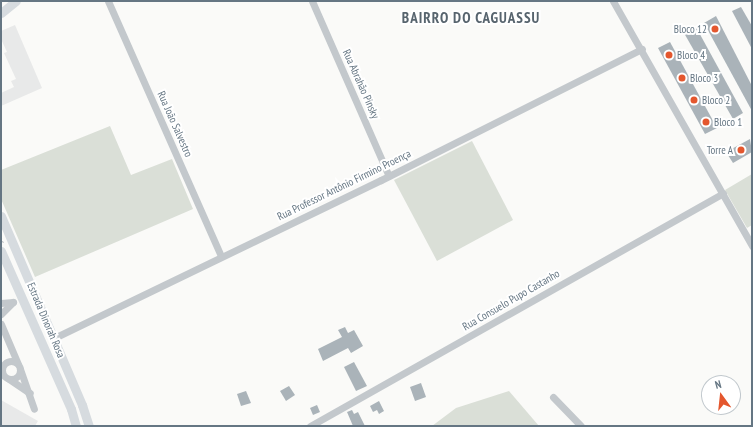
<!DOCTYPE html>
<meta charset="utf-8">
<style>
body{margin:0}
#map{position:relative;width:753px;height:427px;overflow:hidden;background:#fafaf8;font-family:"PT Sans Narrow",sans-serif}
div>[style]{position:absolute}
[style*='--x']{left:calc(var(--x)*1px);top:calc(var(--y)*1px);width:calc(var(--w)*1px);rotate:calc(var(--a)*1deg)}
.built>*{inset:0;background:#e8e9e9}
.green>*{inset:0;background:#dadfd7}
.building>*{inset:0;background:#aab3b9}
.path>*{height:1px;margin-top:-0.5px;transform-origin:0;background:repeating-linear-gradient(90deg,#bbbfc2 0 2px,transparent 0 4px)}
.minor>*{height:7px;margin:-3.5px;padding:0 3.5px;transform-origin:3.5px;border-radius:3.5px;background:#c3c8cc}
.minor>.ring{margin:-3.5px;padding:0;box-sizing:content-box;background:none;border:7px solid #c3c8cc;border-radius:50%}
.major>*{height:9px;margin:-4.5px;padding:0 4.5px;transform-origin:4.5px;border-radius:4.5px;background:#d6dbdf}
.dots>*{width:11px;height:11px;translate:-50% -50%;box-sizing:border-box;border:2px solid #fff;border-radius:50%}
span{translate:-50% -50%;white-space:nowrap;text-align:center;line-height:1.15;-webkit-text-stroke:4px #fff;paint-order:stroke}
.poi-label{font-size:11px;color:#657683}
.right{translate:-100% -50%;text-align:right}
.left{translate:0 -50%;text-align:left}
.street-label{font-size:11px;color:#657683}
.district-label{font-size:15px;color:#57646e;font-weight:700;letter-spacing:1px}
.frame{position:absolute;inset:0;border:2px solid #657683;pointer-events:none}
.north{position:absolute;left:701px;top:375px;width:40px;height:40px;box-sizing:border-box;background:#fff;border:1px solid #c1c8cd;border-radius:50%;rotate:345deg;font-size:11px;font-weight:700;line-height:16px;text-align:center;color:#657683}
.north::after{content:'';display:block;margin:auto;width:14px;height:18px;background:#e4572e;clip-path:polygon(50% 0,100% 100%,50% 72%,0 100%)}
</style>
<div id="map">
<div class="built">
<i style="clip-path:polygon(15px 25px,42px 88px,1px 106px,1px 93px,14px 87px,11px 81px,16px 79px,4px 53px,7px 52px,1px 39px,1px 31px)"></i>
<i style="clip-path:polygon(1px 400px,38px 421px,35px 426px,1px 426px)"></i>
</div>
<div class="green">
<i style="clip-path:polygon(110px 126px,131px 175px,172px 159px,193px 209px,35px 277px,1px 199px,1px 170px)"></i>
<i style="clip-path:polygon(472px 141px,513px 220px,437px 261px,394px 180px)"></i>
<i style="clip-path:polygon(752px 174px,752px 225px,747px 228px,725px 190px)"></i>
<i style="clip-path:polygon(509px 391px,539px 426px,432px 426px,456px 408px)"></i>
</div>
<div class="building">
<i style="clip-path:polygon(741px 7px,752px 26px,752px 49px,732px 11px)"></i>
<i style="clip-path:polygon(716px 16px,752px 86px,752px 111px,704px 23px)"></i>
<i style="clip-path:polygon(696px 27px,743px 113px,733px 119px,684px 33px)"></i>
<i style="clip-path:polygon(670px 42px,717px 128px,705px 134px,658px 48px)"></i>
<i style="clip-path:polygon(750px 139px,752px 152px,733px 163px,726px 152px)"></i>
<i style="clip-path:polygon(345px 327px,348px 333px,354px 330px,363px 346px,351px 353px,348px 348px,323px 361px,318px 349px,342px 337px,338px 330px)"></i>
<i style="clip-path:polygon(354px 362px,367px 386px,356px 391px,344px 367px)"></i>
<i style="clip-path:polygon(421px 383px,426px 397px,415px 401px,410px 387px)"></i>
<i style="clip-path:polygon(289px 386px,295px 395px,286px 401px,280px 391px)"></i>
<i style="clip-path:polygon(246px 391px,251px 403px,241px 406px,237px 394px)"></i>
<i style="clip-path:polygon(379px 401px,384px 411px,379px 414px,377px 410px,373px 412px,370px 406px)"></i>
<i style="clip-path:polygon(317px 405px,320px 412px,313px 415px,310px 408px)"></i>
<i style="clip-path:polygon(352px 410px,354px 414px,358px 412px,365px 426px,353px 426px,347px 412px)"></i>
</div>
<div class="path">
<i style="--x:1;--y:237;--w:8;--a:67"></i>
</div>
<div class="minor">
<i style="--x:108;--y:1;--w:279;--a:66.1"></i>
<i style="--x:312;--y:1;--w:191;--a:66.3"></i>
<i style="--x:613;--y:1;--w:282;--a:60.4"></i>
<i style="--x:1;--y:303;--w:12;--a:-5"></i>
<i style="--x:13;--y:302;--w:17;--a:135"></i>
<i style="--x:1;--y:324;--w:43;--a:67"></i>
<i style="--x:54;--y:338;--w:363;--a:-25.8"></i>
<i style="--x:381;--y:180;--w:292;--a:-26.7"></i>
<i class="ring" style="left:2px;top:361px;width:11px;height:11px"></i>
<i style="--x:20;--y:369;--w:42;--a:70.7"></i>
<i style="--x:9;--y:379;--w:25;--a:34"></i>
<i style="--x:553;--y:397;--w:40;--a:46"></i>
<i style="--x:310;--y:426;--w:474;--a:-29.4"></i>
</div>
<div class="major">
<i style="--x:1;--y:13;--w:19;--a:-39"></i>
<i style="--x:1;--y:216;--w:206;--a:66.8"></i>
<i style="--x:82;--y:405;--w:22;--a:72"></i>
<i style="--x:1;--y:251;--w:173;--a:66.1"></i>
<i style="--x:71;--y:409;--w:18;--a:74"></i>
</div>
<div class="dots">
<i style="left:715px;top:29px;background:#e4572e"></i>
<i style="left:669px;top:55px;background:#e4572e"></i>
<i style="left:682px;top:78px;background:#e4572e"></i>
<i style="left:694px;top:100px;background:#e4572e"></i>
<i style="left:706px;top:122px;background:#e4572e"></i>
<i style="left:741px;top:150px;background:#e4572e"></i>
</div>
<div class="poi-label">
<span class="right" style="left:707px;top:29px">Bloco 12</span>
<span class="left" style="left:677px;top:55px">Bloco 4</span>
<span class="left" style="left:690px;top:78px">Bloco 3</span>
<span class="left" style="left:702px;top:100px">Bloco 2</span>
<span class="left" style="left:714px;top:122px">Bloco 1</span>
<span class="right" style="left:733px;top:150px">Torre A</span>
</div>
<div class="street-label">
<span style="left:361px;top:84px;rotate:66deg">Rua Abrahão Pinsky</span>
<span style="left:175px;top:124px;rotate:66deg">Rua João Salvestro</span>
<span style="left:344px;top:185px;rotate:-26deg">Rua Professor Antônio Firmino Proença</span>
<span style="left:511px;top:300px;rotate:-30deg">Rua Consuelo Pupo Castanho</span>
<span style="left:46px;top:320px;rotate:67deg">Estrada Dinorah Rosa</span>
</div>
<div class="district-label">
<span style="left:471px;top:18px">BAIRRO DO CAGUASSU</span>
</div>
<div class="frame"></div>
<div class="north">N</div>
</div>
